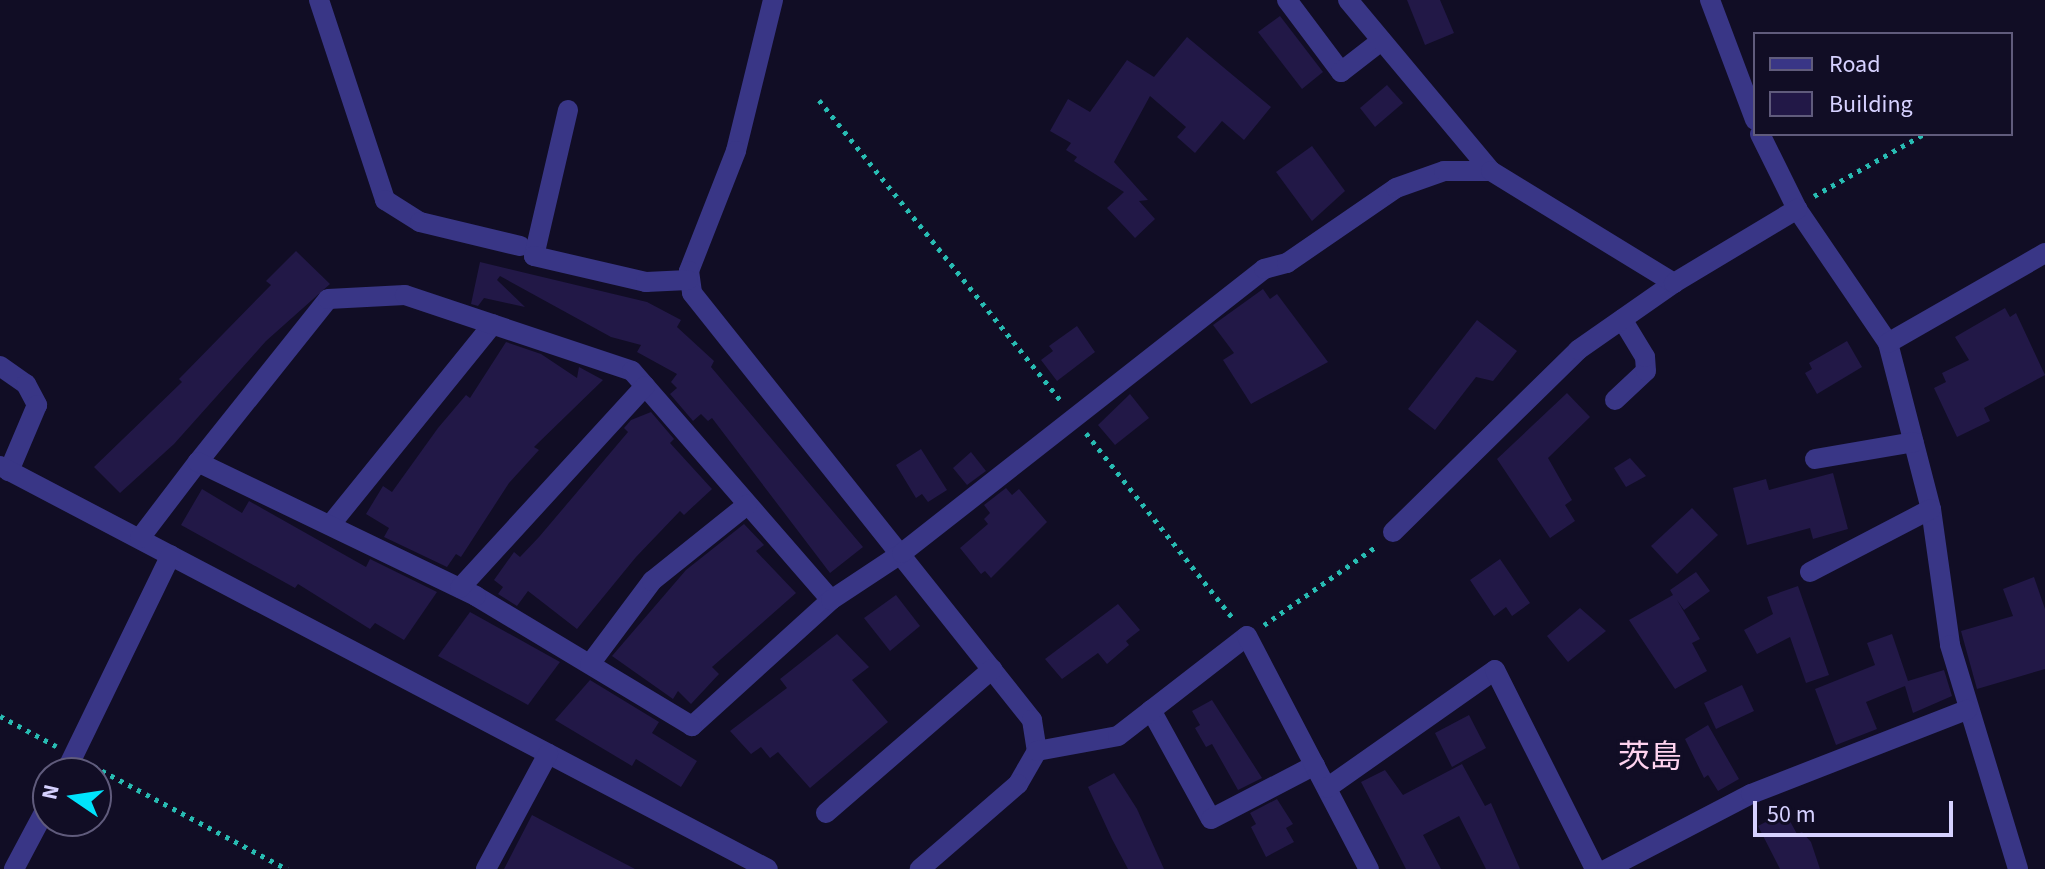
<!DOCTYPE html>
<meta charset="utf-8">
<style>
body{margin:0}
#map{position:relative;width:2045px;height:869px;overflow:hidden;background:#110d25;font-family:"Source Sans 3","Noto Sans JP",sans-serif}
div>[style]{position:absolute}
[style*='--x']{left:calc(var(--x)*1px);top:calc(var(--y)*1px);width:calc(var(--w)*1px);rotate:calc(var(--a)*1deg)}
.building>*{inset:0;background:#221847}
.path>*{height:5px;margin-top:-2.5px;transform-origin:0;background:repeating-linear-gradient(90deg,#28bcb3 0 4px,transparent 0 10px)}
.minor>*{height:20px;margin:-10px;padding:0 10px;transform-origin:10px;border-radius:10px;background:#393686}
span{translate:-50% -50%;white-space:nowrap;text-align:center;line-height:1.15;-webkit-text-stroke:7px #110d25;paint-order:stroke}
.quarter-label{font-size:32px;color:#ffd3ef}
.legend{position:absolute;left:1753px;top:32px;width:260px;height:104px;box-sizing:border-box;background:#110d25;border:2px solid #605b7c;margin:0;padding:10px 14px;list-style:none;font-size:24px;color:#d6d1ff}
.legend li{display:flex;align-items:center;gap:16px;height:40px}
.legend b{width:40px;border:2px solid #605b7c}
.north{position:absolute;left:32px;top:757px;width:80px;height:80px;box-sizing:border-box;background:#110d25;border:2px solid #605b7c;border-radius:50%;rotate:283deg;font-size:22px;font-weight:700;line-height:32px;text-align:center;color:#d6d1ff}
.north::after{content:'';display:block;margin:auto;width:28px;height:36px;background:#00e3fc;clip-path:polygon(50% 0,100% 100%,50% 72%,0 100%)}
.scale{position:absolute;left:1753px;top:801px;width:200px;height:36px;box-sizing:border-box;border:4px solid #d6d1ff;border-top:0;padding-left:10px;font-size:24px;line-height:28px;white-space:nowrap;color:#d6d1ff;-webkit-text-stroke:6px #110d25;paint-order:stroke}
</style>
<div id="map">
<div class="building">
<i style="clip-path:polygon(1407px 0,1440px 0,1454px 33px,1425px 45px)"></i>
<i style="clip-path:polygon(1280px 16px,1323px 72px,1302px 89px,1258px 32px)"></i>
<i style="clip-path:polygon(1187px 37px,1271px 107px,1244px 140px,1222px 121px,1195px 153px,1177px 137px,1186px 127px,1150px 96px,1114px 162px,1148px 200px,1139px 201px,1155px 219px,1135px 238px,1107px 208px,1124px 192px,1074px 161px,1077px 157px,1066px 150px,1071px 143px,1050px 131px,1068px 99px,1090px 112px,1127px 60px,1154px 77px)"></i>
<i style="clip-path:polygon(1387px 85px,1403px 103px,1375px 127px,1360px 108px)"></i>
<i style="clip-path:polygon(1312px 146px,1345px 191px,1312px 221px,1276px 172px)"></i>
<i style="clip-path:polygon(296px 251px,330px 284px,266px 341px,174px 444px,120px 493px,94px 467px,182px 382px,179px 379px,271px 285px,266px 281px)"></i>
<i style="clip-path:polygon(480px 262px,647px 302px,681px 320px,677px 327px,714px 361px,711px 367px,863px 547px,830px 573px,712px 418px,708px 421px,701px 414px,693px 421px,670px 394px,677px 388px,671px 382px,677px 374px,637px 352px,641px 345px,611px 337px,500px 276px,497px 280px,525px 307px,484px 298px,478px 306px,471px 304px)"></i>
<i style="clip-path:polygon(1263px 289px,1270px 299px,1277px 294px,1328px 362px,1251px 404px,1223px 360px,1234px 353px,1213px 325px)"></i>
<i style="clip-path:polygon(2005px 308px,2010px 317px,2016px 313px,2045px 375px,1984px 408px,1990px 421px,1957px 437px,1934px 388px,1946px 382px,1942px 373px,1969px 360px,1955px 337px)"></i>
<i style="clip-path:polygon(1477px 320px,1517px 351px,1493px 381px,1476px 377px,1435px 430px,1408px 409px)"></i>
<i style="clip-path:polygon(1077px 326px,1095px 352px,1057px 381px,1041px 360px,1053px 351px,1049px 346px)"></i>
<i style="clip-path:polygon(1847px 341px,1862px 367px,1817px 394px,1805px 373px,1812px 369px,1809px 363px)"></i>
<i style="clip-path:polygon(506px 342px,541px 354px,577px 378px,579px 367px,603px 380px,534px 447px,539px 450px,509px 483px,461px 557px,456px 554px,447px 567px,384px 537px,389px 528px,366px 514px,383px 486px,392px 492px,438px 428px,466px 395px,470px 398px)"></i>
<i style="clip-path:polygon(1567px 393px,1590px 417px,1548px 458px,1572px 500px,1565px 505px,1575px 521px,1550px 538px,1497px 459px)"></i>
<i style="clip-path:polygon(1130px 394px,1149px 418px,1115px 445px,1098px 425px)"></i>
<i style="clip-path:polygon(651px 412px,674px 439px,670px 443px,712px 489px,684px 515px,680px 511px,636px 557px,577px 629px,528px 591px,517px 606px,498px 594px,503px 587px,494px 580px,514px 552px,520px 557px,539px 537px,628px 432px,624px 428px,631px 420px)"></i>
<i style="clip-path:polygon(921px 449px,947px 490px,928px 502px,922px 494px,916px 498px,896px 465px)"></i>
<i style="clip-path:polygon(971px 452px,986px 471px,967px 485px,953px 468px)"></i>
<i style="clip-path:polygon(1630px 458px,1646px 476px,1626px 487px,1614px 468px)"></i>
<i style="clip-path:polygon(1833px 473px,1848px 529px,1813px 539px,1810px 528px,1747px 545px,1733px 488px,1766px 479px,1769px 490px)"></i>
<i style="clip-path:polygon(1006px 488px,1012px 495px,1019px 489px,1047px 522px,991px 578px,985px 571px,981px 574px,960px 548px,988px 524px,984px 519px,990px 513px,984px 505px)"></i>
<i style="clip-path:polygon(202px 489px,242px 513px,249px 501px,366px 567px,370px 559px,437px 592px,404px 640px,375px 623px,370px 629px,298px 584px,295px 588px,181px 525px)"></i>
<i style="clip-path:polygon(1692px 508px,1718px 535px,1677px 574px,1651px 546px)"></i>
<i style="clip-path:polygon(744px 524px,764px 545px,756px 551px,796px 593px,712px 667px,719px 674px,691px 704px,678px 691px,673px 699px,612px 656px,686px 570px)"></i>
<i style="clip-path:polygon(1500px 559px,1530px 603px,1512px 616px,1506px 607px,1494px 616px,1470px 580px)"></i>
<i style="clip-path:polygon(1696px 572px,1710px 591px,1684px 610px,1677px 600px,1700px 639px,1692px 643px,1707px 671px,1675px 689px,1629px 620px,1673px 595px,1670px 590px)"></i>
<i style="clip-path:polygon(2034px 577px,2045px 609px,2045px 669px,1977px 689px,1961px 631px,2013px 616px,2003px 589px)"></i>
<i style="clip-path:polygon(1798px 586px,1829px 675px,1806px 683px,1790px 637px,1757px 654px,1744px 630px,1773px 614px,1767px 597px)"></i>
<i style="clip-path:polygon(896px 595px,920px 626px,890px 651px,864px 618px)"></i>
<i style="clip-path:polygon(1118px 604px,1140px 630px,1126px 641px,1129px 645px,1107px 664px,1098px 653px,1062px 679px,1045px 659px)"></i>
<i style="clip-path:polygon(1580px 608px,1606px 631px,1568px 662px,1547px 636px)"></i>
<i style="clip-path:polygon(470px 612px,560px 662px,528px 705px,438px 656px)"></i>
<i style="clip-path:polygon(837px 634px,869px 667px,852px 680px,888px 722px,810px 788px,778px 752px,770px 758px,761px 747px,751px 754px,730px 731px,787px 688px,780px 679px)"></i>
<i style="clip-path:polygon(1892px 634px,1908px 681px,1944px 670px,1952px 696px,1913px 713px,1905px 686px,1866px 702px,1877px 729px,1836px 745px,1815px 689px,1875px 665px,1867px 643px)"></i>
<i style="clip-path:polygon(590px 680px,659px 722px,652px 733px,697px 761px,681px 787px,636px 759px,632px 766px,555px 720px)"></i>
<i style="clip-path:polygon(1742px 685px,1754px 711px,1716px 729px,1704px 703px)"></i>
<i style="clip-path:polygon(1212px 700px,1262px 778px,1238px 790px,1212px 744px,1206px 747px,1195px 728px,1200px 725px,1192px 711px)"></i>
<i style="clip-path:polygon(1469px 715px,1486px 748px,1452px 767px,1435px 733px)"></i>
<i style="clip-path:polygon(1708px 725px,1739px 779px,1718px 791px,1708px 775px,1704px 778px,1685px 739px)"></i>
<i style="clip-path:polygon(1462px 764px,1485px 806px,1491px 803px,1520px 869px,1486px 869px,1459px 816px,1423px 835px,1441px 869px,1406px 869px,1361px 782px,1385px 770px,1403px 795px)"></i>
<i style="clip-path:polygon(1114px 773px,1137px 809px,1164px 869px,1128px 869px,1112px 839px,1088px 787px)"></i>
<i style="clip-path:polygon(1277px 799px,1293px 824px,1286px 828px,1294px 842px,1266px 857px,1251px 827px,1256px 824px,1250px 813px)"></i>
<i style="clip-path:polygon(1785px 812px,1797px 834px,1802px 832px,1811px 842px,1820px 869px,1780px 869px,1758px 826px)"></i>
<i style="clip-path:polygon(532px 815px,587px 844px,635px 869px,504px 869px)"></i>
</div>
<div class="path">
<i style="--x:819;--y:100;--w:385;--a:51.2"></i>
<i style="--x:1814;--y:196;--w:126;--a:-29.4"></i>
<i style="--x:1086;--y:433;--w:238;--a:51.6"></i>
<i style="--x:1264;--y:625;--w:138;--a:-35"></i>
<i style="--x:0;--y:716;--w:64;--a:28.2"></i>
<i style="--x:93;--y:766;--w:220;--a:28"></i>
</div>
<div class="minor">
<i style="--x:319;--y:0;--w:211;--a:71.7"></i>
<i style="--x:385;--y:200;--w:41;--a:32.2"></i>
<i style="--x:420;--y:222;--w:103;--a:13.5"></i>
<i style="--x:773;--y:0;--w:155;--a:103.8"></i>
<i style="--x:736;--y:151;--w:129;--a:111.4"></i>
<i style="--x:689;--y:271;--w:22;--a:82"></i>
<i style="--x:692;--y:293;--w:546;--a:51.47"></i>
<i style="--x:1032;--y:720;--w:31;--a:81"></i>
<i style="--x:1037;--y:751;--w:38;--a:120"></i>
<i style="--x:1018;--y:784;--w:130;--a:139.1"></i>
<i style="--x:1287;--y:0;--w:90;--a:53.1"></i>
<i style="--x:1341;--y:72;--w:51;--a:-37.8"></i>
<i style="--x:1348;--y:0;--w:223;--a:50.1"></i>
<i style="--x:1710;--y:0;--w:128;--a:69.4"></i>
<i style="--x:568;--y:110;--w:150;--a:103.1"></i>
<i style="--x:534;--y:256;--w:115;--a:13.1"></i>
<i style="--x:646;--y:282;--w:42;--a:-2.7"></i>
<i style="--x:1760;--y:134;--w:84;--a:63.7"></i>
<i style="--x:1797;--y:209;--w:162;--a:55.8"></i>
<i style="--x:1888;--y:343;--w:171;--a:75.5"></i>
<i style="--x:1931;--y:509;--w:137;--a:82"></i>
<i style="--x:1950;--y:645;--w:234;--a:73.1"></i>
<i style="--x:1888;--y:343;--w:181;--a:-29.8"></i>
<i style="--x:0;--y:366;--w:32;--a:35"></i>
<i style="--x:26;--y:384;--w:24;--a:62"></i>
<i style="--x:37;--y:405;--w:72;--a:113"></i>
<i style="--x:1615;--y:400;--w:42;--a:-43.1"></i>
<i style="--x:1646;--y:371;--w:14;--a:-94"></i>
<i style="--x:1645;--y:357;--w:44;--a:-121.2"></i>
<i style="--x:1815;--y:459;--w:100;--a:-9.7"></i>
<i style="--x:0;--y:466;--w:867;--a:27.69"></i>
<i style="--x:331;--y:524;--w:257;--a:-51"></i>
<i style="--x:1393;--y:532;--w:260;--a:-44.5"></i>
<i style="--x:1578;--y:350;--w:117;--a:-34.9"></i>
<i style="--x:140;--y:538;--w:96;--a:-52.7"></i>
<i style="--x:198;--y:462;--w:208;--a:-51.4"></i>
<i style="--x:328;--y:299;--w:77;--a:-3"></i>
<i style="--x:405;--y:295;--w:239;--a:18.5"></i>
<i style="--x:632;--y:371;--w:303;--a:49"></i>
<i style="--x:831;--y:600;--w:188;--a:137.8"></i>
<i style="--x:692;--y:726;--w:252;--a:-149"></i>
<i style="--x:476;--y:596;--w:309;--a:-154.3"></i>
<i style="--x:1810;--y:572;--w:136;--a:-27.5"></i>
<i style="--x:460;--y:588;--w:274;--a:-47.5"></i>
<i style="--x:831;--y:600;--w:85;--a:-33.5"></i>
<i style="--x:902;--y:553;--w:460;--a:-38.1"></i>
<i style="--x:1264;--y:269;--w:24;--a:-15"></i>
<i style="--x:1287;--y:263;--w:132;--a:-34.5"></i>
<i style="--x:1396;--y:188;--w:51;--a:-19.5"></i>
<i style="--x:1444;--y:171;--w:47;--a:0"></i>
<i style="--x:1491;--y:171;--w:215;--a:31.5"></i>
<i style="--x:1674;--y:283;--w:144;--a:-31"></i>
<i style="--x:590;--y:664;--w:104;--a:-53.2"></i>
<i style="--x:652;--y:581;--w:122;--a:-38.7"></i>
<i style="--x:1151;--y:710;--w:124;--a:61.2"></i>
<i style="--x:1211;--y:819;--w:117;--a:-27.4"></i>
<i style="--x:1037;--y:751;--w:82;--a:-10.5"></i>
<i style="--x:1118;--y:736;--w:163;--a:-37.8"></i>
<i style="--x:1247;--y:636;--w:263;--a:62.4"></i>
<i style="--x:65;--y:773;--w:242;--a:-64.1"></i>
<i style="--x:1327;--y:788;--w:205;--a:-35.1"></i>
<i style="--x:1495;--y:670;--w:223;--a:63.3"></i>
<i style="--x:826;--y:813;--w:220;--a:-40.9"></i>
<i style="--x:14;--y:869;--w:72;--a:-62"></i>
<i style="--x:486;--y:869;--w:131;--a:-61.7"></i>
<i style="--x:1607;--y:869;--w:162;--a:-27.5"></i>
<i style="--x:1751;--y:794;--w:232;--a:-21.3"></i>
</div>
<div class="quarter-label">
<span style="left:1650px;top:757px">茨島</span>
</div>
<ul class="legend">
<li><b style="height:10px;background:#393686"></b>Road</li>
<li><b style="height:22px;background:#221847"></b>Building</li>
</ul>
<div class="north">N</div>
<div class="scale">50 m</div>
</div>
